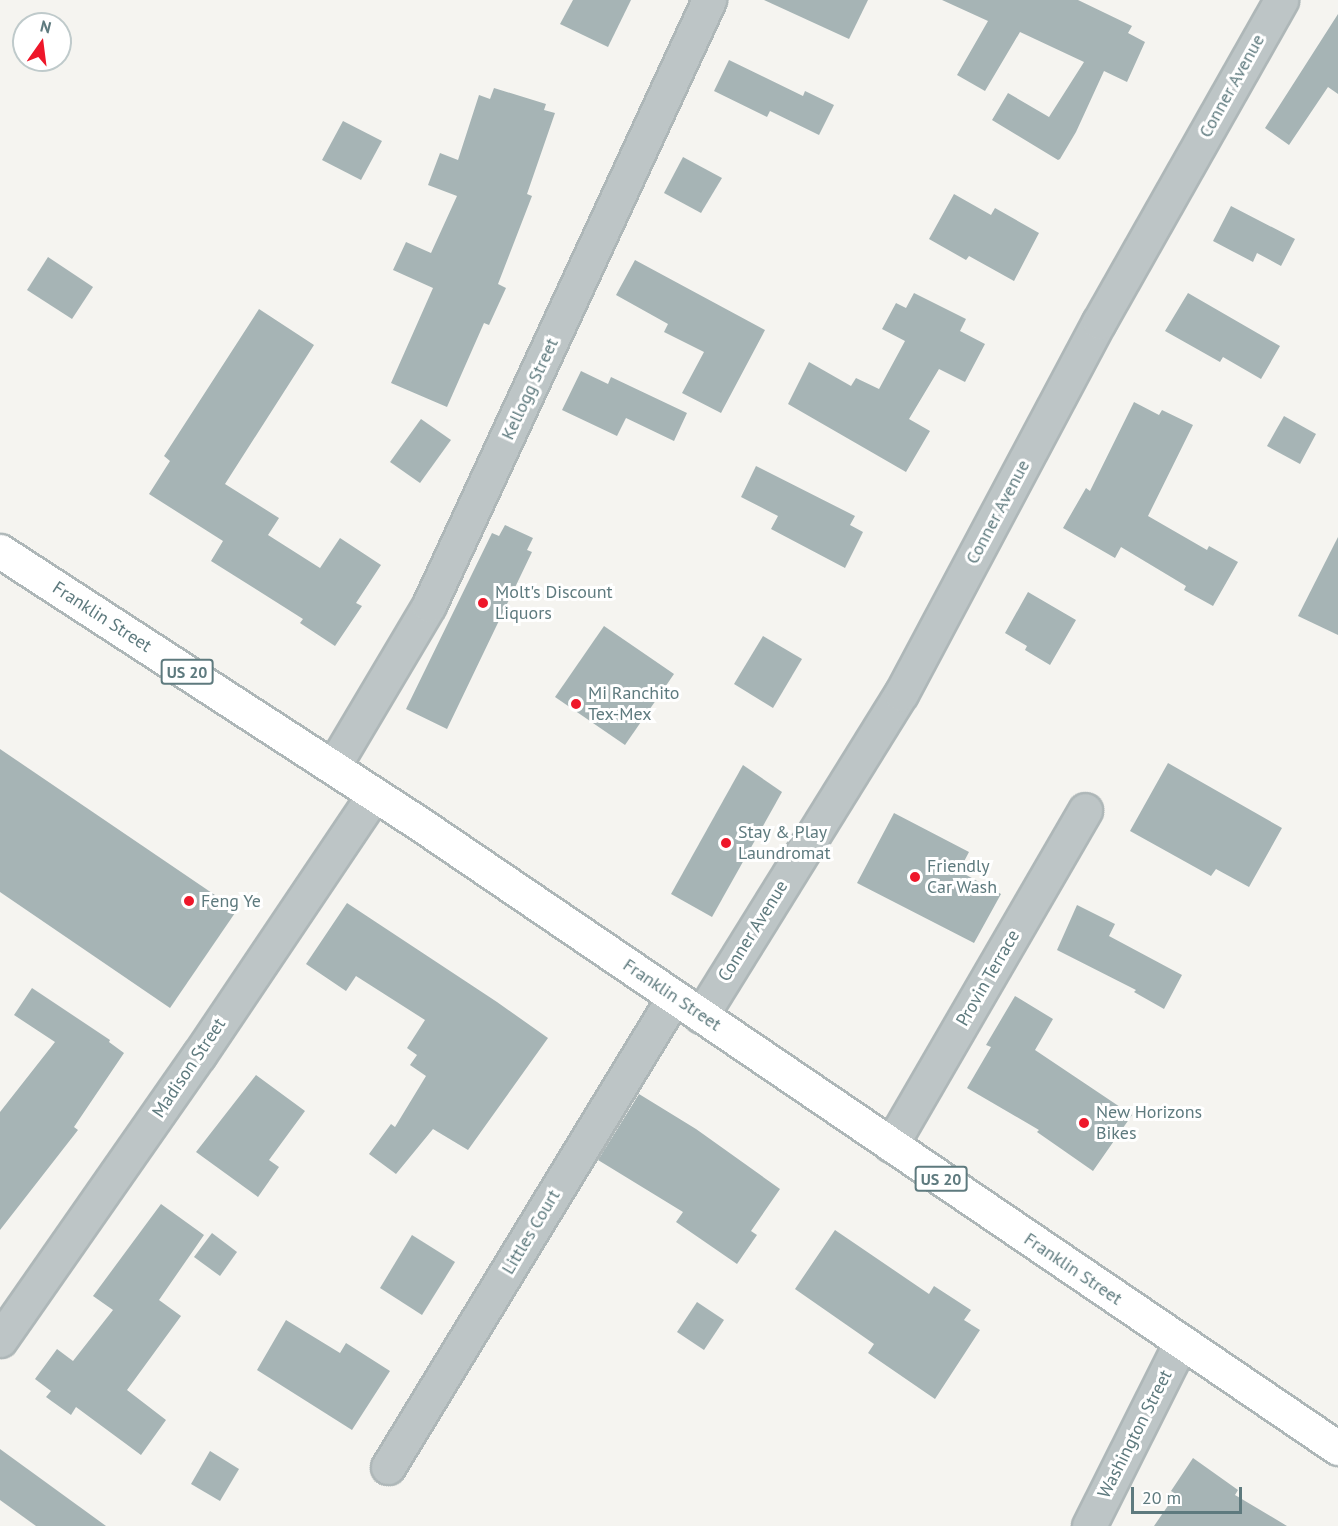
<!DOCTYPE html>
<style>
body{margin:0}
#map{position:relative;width:1338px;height:1526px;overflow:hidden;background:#f5f4f0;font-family:"PT Sans",sans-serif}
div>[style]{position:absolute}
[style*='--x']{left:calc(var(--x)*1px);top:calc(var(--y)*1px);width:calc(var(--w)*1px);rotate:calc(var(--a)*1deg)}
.building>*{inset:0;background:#a6b4b5}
.roads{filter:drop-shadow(2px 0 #aeb7b8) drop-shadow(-2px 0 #aeb7b8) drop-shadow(0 2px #aeb7b8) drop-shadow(0 -2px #aeb7b8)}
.minor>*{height:33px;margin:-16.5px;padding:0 16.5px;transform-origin:16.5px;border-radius:16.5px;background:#bdc5c6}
.major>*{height:33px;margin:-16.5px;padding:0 16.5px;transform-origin:16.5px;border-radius:16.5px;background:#fff}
.dots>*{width:16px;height:16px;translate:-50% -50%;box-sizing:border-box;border:3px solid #fff;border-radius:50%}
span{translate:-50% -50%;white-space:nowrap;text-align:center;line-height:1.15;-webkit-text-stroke:6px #fff;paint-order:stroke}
.shield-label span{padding:2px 4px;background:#fff;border:2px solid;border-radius:4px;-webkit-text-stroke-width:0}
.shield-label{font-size:16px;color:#5e7a7e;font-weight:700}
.street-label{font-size:18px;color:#5e7a7e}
.poi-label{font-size:18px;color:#5e7a7e}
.left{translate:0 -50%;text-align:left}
.north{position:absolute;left:12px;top:12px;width:60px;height:60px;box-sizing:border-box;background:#fff;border:2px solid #bfcacb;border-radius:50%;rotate:14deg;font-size:16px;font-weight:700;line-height:24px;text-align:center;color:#5e7a7e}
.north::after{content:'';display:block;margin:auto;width:21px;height:27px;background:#ee172a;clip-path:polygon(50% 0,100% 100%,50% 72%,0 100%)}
.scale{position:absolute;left:1131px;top:1487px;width:111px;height:27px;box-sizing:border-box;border:3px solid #5e7a7e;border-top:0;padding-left:8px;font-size:18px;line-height:21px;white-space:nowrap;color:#5e7a7e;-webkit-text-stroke:4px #fff;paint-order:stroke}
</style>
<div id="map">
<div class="building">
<i style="clip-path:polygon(573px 0,631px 0,608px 47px,560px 24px)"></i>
<i style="clip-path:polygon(764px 0,868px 0,849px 39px)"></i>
<i style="clip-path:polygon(942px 0,1078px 0,1132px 26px,1128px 33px,1145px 42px,1127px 82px,1104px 71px,1076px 132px,1060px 159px,1058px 160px,992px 120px,1008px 93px,1049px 117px,1084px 62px,1020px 32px,985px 91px,957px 75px,988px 21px)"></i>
<i style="clip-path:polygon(1338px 14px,1338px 94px,1328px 87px,1289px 145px,1265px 128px)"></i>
<i style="clip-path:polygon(729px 60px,803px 96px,805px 91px,834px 105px,819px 135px,770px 111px,767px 117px,714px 91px)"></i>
<i style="clip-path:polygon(494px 88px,546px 104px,544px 110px,555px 113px,527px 194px,532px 196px,498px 284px,506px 288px,489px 325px,484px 323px,447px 407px,391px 383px,433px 288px,393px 270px,406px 242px,431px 253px,457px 196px,428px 185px,440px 153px,458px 160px,479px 95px,490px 99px)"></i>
<i style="clip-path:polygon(343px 121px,382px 141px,361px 180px,322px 160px)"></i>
<i style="clip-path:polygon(683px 157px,722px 178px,701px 213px,664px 193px)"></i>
<i style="clip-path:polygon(954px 194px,991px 215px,995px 208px,1039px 233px,1014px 281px,969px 256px,966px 260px,929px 239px)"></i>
<i style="clip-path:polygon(1231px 206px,1295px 239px,1281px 266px,1257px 253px,1253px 262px,1213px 241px)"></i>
<i style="clip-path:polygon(48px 257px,93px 287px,72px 319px,27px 290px)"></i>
<i style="clip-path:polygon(635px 260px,765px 330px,721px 413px,682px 393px,704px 352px,664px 332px,668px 324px,616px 295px)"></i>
<i style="clip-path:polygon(914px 293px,966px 319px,960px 331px,985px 344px,965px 382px,939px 369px,909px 419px,930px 431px,906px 472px,788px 404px,809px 362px,851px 386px,856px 378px,879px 389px,905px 341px,882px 329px,896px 303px,906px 308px)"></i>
<i style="clip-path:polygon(1188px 293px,1280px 346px,1261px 379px,1223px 357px,1220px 362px,1165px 331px)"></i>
<i style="clip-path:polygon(259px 309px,314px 345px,225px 484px,279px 518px,268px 535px,320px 568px,340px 538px,381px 565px,356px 603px,362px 606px,335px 646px,300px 623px,303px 619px,211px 561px,223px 541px,149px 494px,170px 461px,164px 456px)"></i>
<i style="clip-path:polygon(581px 371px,608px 384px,611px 377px,687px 413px,674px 441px,626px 418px,617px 436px,562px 410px)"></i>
<i style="clip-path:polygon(1134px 402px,1159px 415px,1162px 410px,1193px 425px,1148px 516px,1207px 550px,1209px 546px,1238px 562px,1213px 606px,1184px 590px,1186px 586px,1121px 547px,1115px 558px,1063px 528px,1086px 488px,1090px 491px)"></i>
<i style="clip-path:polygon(1284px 416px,1316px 434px,1300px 464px,1267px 446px)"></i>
<i style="clip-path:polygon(421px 419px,451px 440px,420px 483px,390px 462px)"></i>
<i style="clip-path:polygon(756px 466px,855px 516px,850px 525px,863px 532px,845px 568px,771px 529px,778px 516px,741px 497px)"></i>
<i style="clip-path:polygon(505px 525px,533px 538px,527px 550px,532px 552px,447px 729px,406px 709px,492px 533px,499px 536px)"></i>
<i style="clip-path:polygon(1338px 537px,1338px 635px,1298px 616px)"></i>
<i style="clip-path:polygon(1028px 592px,1076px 620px,1050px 665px,1025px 650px,1027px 646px,1005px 633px)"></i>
<i style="clip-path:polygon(604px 626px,674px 674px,625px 745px,555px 697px)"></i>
<i style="clip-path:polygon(763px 636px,802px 659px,773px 708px,734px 684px)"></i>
<i style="clip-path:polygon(0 749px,237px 910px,170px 1008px,0 892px)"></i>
<i style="clip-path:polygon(1168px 763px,1282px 828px,1249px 887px,1216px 869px,1211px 876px,1130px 831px)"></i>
<i style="clip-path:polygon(743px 765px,782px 792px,712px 917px,671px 894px)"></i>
<i style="clip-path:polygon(894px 813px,969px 852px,959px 871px,1001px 894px,974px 943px,857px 883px)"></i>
<i style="clip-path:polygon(347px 903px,497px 1002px,548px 1038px,468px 1150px,433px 1129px,396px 1174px,369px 1154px,391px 1124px,395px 1127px,426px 1076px,410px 1065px,417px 1055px,407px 1048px,425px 1020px,356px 976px,346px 991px,306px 964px)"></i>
<i style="clip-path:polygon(1077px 905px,1115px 924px,1109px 936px,1182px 975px,1164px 1009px,1134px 992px,1136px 990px,1057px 950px)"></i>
<i style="clip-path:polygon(32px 988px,110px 1040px,109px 1042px,124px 1053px,74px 1127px,78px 1130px,0 1230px,0 1112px,55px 1042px,14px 1015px)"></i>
<i style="clip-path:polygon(1015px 996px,1053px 1019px,1035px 1050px,1132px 1115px,1093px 1171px,1037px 1132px,1039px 1130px,967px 1088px,991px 1047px,986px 1045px)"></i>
<i style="clip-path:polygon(256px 1075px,305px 1111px,269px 1160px,279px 1167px,258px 1197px,196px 1152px)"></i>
<i style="clip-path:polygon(639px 1094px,696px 1129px,780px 1189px,751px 1231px,757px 1235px,737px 1264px,676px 1222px,683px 1212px,598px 1160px)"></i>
<i style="clip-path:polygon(161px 1204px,204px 1235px,159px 1300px,181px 1316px,127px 1390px,166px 1420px,141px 1455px,76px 1407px,71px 1415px,46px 1397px,51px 1391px,35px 1379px,57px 1349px,73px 1361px,113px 1310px,93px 1296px)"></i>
<i style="clip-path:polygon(835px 1230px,929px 1294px,934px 1286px,971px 1310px,964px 1320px,980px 1330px,935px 1399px,868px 1353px,874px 1344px,795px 1289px)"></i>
<i style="clip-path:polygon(212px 1233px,237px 1252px,220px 1276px,194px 1257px)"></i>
<i style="clip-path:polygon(412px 1235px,455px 1262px,422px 1315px,380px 1288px)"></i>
<i style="clip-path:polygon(697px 1302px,724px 1320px,704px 1350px,677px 1332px)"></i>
<i style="clip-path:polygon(286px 1320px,340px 1353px,346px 1343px,390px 1371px,352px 1430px,257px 1370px)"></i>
<i style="clip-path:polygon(0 1449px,106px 1526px,36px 1526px,0 1500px)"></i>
<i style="clip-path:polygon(210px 1451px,239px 1469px,220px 1501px,191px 1484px)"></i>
<i style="clip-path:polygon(1193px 1458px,1238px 1490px,1235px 1495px,1287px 1526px,1154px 1526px,1176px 1494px,1171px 1491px)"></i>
</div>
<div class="roads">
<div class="minor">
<i style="--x:333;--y:767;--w:188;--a:-59.3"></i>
<i style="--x:429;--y:605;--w:667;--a:-65.16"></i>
<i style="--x:701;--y:1016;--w:379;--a:-58.2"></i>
<i style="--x:901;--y:694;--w:421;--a:-62"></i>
<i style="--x:1099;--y:322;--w:370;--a:-60.5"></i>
<i style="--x:891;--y:1145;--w:387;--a:-59.9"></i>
<i style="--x:0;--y:1340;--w:348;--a:-55.1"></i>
<i style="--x:199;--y:1055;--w:313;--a:-56.1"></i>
<i style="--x:388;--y:1467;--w:550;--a:-58.68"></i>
<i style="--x:1089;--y:1526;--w:206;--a:-63.4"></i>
</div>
<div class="major">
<i style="--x:0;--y:551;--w:501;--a:33.02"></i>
<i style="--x:420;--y:824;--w:1110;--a:34.21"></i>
</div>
</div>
<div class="dots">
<i style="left:483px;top:603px;background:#ee172a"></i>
<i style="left:576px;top:704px;background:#ee172a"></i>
<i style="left:726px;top:843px;background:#ee172a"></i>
<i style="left:915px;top:877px;background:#ee172a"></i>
<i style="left:189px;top:901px;background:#ee172a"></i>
<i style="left:1084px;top:1123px;background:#ee172a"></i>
</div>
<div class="shield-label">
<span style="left:187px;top:672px">US 20</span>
<span style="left:941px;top:1179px">US 20</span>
</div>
<div class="street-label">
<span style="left:1232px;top:86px;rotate:-61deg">Conner Avenue</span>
<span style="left:530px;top:389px;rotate:-65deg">Kellogg Street</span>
<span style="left:998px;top:512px;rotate:-62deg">Conner Avenue</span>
<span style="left:102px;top:617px;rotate:33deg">Franklin Street</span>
<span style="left:753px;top:931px;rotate:-58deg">Conner Avenue</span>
<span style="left:988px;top:978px;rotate:-60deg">Provin Terrace</span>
<span style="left:672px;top:995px;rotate:34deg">Franklin Street</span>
<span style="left:189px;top:1068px;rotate:-56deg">Madison Street</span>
<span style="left:531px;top:1232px;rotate:-59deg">Littles Court</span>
<span style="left:1073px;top:1269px;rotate:34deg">Franklin Street</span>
<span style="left:1135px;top:1434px;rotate:-63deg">Washington Street</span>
</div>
<div class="poi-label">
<span class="left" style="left:495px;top:603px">Molt's Discount<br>Liquors</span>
<span class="left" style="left:588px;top:704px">Mi Ranchito<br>Tex-Mex</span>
<span class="left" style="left:738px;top:843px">Stay &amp; Play<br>Laundromat</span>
<span class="left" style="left:927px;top:877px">Friendly<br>Car Wash</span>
<span class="left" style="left:201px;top:901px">Feng Ye</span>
<span class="left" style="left:1096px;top:1123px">New Horizons<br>Bikes</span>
</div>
<div class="north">N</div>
<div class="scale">20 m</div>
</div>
